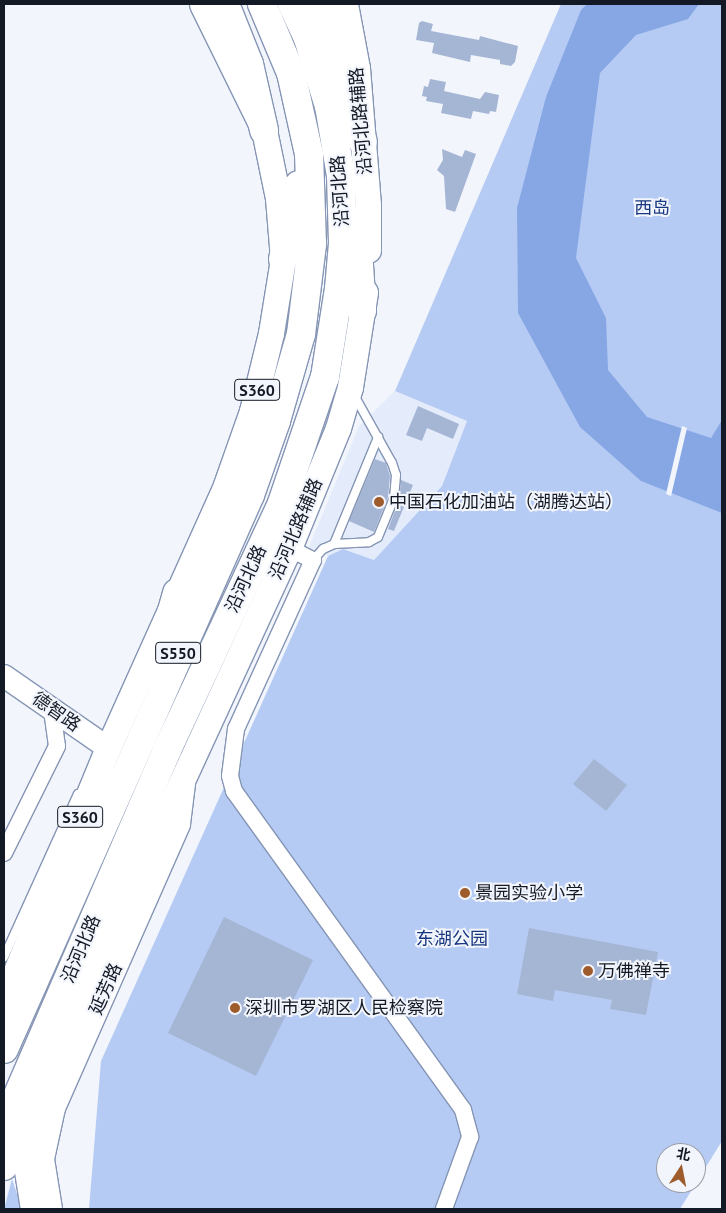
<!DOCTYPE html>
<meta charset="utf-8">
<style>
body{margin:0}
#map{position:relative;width:726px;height:1213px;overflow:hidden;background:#f2f5fc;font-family:"PT Sans","Noto Sans SC",sans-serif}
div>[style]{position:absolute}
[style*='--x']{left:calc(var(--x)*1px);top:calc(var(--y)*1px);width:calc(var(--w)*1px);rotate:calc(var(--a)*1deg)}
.built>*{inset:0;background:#e4ecfc}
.green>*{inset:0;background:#b5cbf4}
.water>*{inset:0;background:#87a7e4}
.pier>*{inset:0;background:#f2f5fc}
.building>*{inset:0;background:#a5b6d5}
.roads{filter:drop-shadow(1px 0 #8595b4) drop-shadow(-1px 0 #8595b4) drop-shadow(0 1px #8595b4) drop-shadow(0 -1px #8595b4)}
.lane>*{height:8px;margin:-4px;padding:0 4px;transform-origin:4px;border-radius:4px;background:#fff}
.street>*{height:16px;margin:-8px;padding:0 8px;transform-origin:8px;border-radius:8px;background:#fff}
.secondary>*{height:22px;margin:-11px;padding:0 11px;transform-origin:11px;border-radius:11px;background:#fff}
.primary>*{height:25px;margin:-12.5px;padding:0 12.5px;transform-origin:12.5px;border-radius:12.5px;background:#fff}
.highway>*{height:28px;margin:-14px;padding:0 14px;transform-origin:14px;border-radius:14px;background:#fff}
.dots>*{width:14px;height:14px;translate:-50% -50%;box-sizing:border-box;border:2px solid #f2f5fc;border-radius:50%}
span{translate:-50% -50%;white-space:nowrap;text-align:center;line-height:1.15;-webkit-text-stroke:4px #f2f5fc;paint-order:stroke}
.shield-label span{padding:1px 4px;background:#f2f5fc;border:1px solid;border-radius:4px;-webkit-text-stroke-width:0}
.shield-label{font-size:16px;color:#141a25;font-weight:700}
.street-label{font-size:18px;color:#141a25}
.park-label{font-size:18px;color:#18387f}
.poi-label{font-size:18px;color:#141a25}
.left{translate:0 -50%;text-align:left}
.frame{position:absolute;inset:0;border:5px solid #141a25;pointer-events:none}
.north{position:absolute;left:656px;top:1143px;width:50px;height:50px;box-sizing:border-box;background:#f2f5fc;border:1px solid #999da6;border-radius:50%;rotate:11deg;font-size:14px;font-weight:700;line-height:20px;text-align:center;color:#141a25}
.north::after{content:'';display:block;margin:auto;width:18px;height:22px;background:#9e5b2b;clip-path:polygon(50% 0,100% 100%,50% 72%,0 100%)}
</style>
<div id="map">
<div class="built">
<i style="clip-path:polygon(395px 391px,467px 421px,442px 486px,374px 560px,343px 549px,328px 556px,309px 547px,359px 426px)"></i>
</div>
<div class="green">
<i style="clip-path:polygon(evenodd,561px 4px,722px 4px,722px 1141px,680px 1209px,89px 1209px,101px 1061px,328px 556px,343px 549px,374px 560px,442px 486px,467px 421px,395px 391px,561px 4px,666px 1153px,696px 1153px,696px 1183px,666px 1183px,666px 1153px)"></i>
<i style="clip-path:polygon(12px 1179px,22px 1209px,4px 1209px)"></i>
</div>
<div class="water">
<i style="clip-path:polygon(587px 4px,699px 4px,688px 19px,636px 35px,600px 73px,576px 258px,606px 318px,608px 370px,647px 417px,711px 438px,722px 420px,722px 513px,641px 481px,580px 427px,518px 313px,517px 208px,546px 97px,581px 10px)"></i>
</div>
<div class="pier">
<i style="clip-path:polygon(682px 426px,687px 428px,671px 496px,666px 494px)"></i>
</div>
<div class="building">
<i style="clip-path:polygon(422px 21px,433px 24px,431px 31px,479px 40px,480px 36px,518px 46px,515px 62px,511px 66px,500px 64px,500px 60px,471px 55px,470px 62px,432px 53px,434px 43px,416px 40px,419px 23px)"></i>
<i style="clip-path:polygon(430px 79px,446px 82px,444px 91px,480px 99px,485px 92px,499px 95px,496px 112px,490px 111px,489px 114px,473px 111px,471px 119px,441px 113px,443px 104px,426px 101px,427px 97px,422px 96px,424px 86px,428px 87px)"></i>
<i style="clip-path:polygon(442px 149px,462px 157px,465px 150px,476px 154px,455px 212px,446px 209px,444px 176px,437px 170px,443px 160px)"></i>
<i style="clip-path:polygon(418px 406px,459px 424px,453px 439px,427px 428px,422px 441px,406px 435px)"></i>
<i style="clip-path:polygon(375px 459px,386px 463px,390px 476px,388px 497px,374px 532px,349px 521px)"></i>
<i style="clip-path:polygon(401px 480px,413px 485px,394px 531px,388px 529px,399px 500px)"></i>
<i style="clip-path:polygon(594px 759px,627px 785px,606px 811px,573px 784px)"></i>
<i style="clip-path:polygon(224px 917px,313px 960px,256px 1076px,168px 1033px)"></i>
<i style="clip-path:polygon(529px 928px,658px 952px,646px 1015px,610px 1009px,612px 1000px,555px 990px,553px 1001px,517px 994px)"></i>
</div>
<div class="roads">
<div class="lane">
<i style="--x:334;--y:544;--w:116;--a:-67.6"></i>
<i style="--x:313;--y:560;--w:15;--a:-48"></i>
<i style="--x:323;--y:549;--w:12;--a:-24"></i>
<i style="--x:334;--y:544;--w:35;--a:-3"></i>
<i style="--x:369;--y:542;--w:10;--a:-29"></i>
<i style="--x:378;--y:537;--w:42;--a:-67.7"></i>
<i style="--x:394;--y:498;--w:23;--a:-85"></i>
<i style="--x:396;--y:475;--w:13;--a:-108"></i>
<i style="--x:392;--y:463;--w:78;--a:-119.2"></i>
<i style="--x:4;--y:957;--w:179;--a:-65.6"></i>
</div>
<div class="street">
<i style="--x:289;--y:548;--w:27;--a:27"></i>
<i style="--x:313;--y:560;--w:186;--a:114.5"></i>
<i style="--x:236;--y:729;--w:47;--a:97.3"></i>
<i style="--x:230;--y:776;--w:16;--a:75"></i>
<i style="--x:234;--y:791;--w:393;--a:54.3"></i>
<i style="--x:463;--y:1110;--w:28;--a:75"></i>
<i style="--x:470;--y:1137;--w:77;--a:109.9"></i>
<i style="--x:4;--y:853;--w:119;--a:-63.6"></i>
<i style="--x:57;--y:746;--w:37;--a:-98"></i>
</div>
<div class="secondary">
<i style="--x:4;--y:676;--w:126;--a:34.7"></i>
<i style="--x:51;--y:1209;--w:51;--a:-99.1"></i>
<i style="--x:43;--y:1159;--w:52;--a:-77.8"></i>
<i style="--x:54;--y:1108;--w:310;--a:-66.2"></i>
<i style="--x:179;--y:824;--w:40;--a:-82.9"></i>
</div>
<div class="primary">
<i style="--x:345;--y:4;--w:65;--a:79.4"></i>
<i style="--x:357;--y:68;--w:137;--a:85.4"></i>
<i style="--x:368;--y:205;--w:45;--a:90"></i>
<i style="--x:123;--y:902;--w:20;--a:-57"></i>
<i style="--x:134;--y:885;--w:371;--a:-65.3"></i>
<i style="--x:289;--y:548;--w:130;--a:-67.8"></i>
<i style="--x:338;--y:428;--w:43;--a:-73.7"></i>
<i style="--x:350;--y:387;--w:96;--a:-81"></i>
<i style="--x:4;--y:1000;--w:273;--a:-67.6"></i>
<i style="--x:108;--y:748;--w:288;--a:-65.8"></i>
<i style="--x:226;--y:485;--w:78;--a:-70.6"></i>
<i style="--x:252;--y:411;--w:80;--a:-76.3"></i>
<i style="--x:271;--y:333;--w:75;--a:-80.8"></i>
<i style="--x:283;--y:259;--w:61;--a:-94.7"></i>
<i style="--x:278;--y:198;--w:69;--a:-101.6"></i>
<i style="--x:264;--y:130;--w:140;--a:-116.2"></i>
<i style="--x:4;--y:1167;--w:64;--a:-74.7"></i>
</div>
<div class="highway">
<i style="--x:225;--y:4;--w:65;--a:68.2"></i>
<i style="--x:249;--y:64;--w:68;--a:77.2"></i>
<i style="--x:321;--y:4;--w:144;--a:73.1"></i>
<i style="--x:356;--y:220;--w:91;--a:86.2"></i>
<i style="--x:283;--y:259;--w:59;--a:-75.3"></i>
<i style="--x:298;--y:202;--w:17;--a:-87"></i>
<i style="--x:155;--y:671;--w:81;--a:-74.2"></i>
<i style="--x:4;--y:1049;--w:606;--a:-66.06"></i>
<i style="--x:250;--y:495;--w:78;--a:-70.6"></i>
<i style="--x:276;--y:421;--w:91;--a:-74"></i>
<i style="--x:301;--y:334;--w:91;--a:-83"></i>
<i style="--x:312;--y:244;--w:90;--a:-91.9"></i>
<i style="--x:309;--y:154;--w:83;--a:-102.5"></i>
<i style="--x:291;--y:73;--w:75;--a:-112.8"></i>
<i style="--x:4;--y:1127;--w:411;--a:-66.6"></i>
<i style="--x:167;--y:750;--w:272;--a:-65"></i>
<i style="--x:282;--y:503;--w:133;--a:-71.2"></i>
<i style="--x:325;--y:377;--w:89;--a:-81"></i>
<i style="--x:339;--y:289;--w:46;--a:-85"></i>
<i style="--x:343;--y:243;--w:67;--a:-91.7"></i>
<i style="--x:341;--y:176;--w:71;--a:-99.7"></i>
<i style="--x:329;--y:106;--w:71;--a:-107.2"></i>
<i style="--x:308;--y:38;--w:38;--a:-115"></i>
<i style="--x:35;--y:1209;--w:45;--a:-99"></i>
<i style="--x:28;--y:1165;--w:46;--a:-82.6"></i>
<i style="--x:34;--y:1119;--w:254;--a:-66.9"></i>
</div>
</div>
<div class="dots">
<i style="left:379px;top:502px;background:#9e5b2b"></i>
<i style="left:465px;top:893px;background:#9e5b2b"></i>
<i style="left:588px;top:971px;background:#9e5b2b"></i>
<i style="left:235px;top:1008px;background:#9e5b2b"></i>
</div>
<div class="shield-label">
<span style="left:257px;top:390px">S360</span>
<span style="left:178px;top:653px">S550</span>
<span style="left:80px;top:817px">S360</span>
</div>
<div class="street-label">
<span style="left:361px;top:121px;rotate:-95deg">沿河北路辅路</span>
<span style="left:340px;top:191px;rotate:-94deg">沿河北路</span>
<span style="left:296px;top:529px;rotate:-67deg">沿河北路辅路</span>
<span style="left:246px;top:579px;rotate:-65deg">沿河北路</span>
<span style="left:56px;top:712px;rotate:35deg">德智路</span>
<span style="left:81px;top:949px;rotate:-67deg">沿河北路</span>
<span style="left:106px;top:989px;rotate:-66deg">延芳路</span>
</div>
<div class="park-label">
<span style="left:652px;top:208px">西岛</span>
<span style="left:452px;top:939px">东湖公园</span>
</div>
<div class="poi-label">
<span class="left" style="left:389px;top:502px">中国石化加油站（湖腾达站）</span>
<span class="left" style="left:475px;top:893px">景园实验小学</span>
<span class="left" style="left:598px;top:971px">万佛禅寺</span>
<span class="left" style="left:245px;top:1008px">深圳市罗湖区人民检察院</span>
</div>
<div class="frame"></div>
<div class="north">北</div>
</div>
